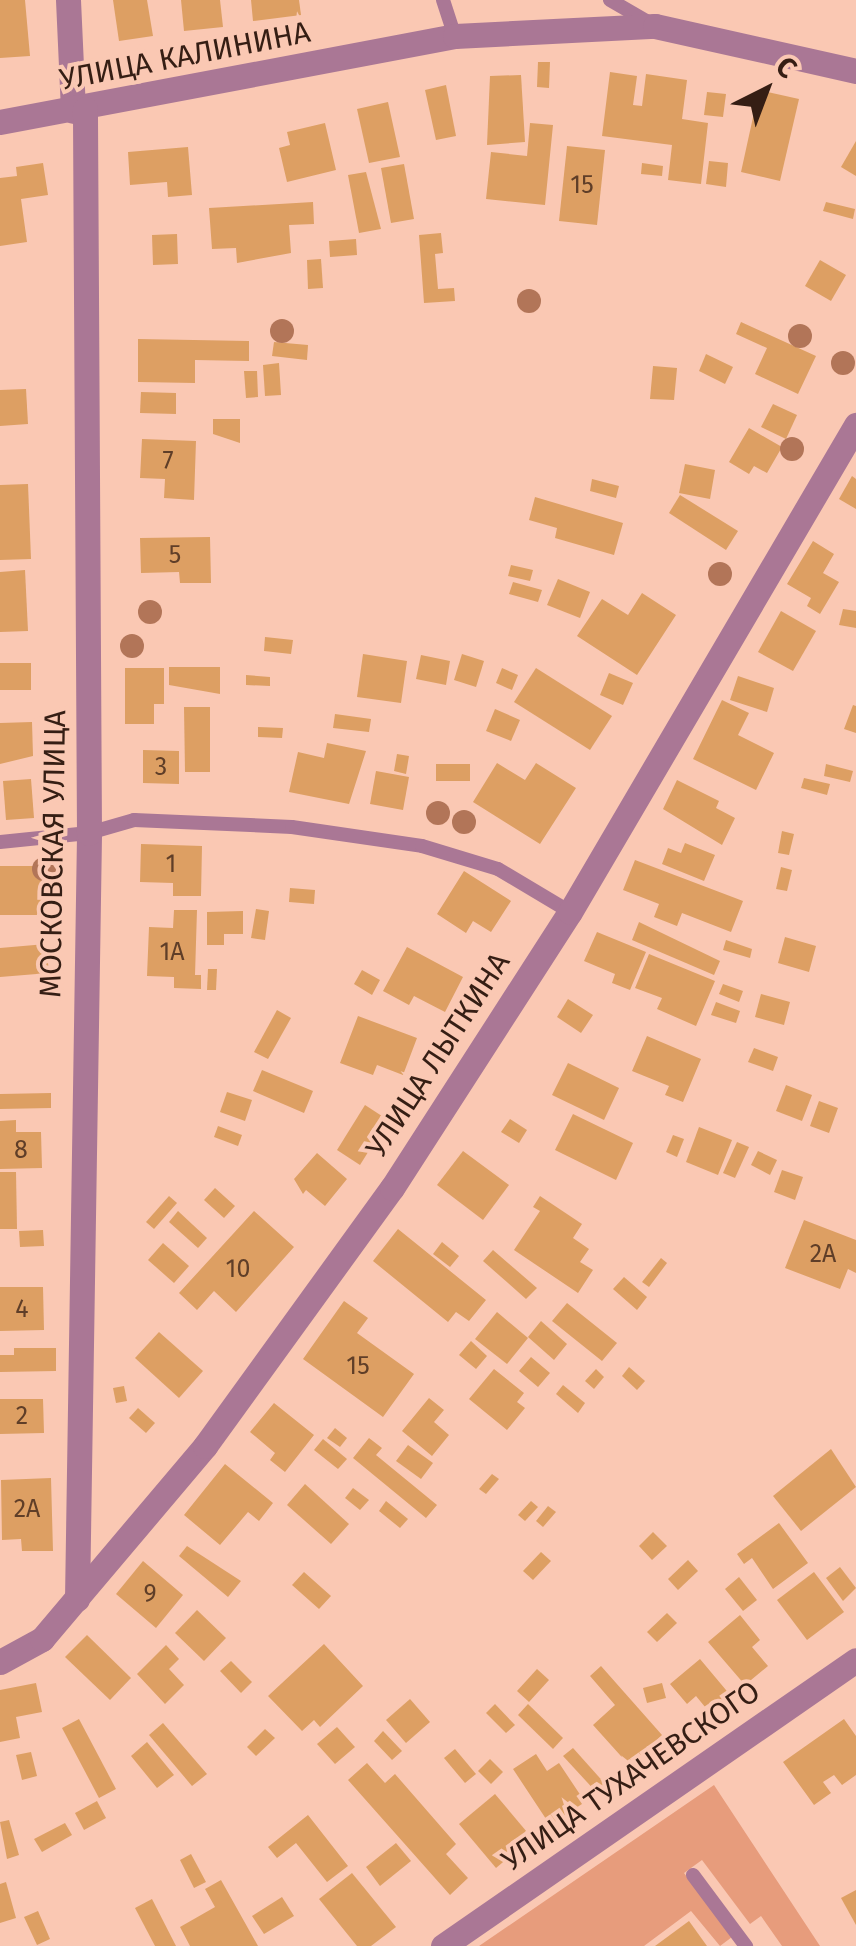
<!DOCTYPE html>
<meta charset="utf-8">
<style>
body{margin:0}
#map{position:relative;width:856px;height:1946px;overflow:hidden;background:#fac8b3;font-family:"Fira Sans",sans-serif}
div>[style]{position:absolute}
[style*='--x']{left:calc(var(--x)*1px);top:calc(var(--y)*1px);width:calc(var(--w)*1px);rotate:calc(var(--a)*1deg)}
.green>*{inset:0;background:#e79c7c}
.building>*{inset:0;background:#dd9f63}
.service>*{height:14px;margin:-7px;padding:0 7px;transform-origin:7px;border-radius:7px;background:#aa7795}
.minor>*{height:25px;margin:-12.5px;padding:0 12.5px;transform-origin:12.5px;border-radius:12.5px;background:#aa7795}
.trees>*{width:24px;height:24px;margin:-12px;border-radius:50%;background:#b27558}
span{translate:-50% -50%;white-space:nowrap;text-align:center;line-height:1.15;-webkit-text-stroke:8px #fac8b3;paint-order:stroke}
.number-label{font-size:25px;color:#5f3e28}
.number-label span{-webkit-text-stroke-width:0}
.street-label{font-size:30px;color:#351e14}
.north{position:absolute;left:716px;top:40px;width:100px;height:100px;-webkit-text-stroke:8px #fac8b3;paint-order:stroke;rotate:42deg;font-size:28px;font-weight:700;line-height:40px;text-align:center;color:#351e14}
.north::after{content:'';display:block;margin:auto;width:35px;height:45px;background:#351e14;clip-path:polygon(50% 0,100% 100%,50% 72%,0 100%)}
</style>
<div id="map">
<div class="green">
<i style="clip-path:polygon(714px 1785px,820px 1946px,782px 1946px,761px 1916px,750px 1924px,702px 1860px,684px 1873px,732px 1937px,720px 1946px,691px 1911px,644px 1946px,479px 1946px)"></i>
</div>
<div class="building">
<i style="clip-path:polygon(0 0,25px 0,30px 56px,0 58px)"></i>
<i style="clip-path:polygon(113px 0,147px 0,153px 36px,119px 41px)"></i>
<i style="clip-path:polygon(181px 0,220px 0,223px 27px,184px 31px)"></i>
<i style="clip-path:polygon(251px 0,299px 0,301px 15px,253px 21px)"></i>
<i style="clip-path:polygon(538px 62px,550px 62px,549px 88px,537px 87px)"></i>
<i style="clip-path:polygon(610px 72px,637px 76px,633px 105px,642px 106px,646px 74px,687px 80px,682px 119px,708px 123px,701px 184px,668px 180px,672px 145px,602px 136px)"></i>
<i style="clip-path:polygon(521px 75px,525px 142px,487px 145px,490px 76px)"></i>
<i style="clip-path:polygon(446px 85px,456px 136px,436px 140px,425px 90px)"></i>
<i style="clip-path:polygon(759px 90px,799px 99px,780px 181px,741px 172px)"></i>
<i style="clip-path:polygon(707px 92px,726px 94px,723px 117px,704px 115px)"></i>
<i style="clip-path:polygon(388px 102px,400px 157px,369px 163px,357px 109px)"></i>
<i style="clip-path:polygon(325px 123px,336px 170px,287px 182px,279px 148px,290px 145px,287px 132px)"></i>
<i style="clip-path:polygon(530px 123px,553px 125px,545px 205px,486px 199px,491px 152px,527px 156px)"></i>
<i style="clip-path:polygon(856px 141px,856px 176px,841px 167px)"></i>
<i style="clip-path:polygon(567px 146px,605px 150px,597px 225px,559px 221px)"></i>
<i style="clip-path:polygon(188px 147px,192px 195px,168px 197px,167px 182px,130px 185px,128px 152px)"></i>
<i style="clip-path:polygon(709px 161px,728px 163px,726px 187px,706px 184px)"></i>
<i style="clip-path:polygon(43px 163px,48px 195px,21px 199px,27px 242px,0 246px,0 178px,17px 176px,16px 167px)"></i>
<i style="clip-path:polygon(642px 163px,663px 166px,662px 176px,641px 174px)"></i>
<i style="clip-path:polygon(404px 164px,414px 219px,391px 223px,381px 168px)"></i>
<i style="clip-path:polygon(366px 172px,381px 229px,359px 233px,348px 175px)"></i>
<i style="clip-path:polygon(313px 202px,314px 224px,289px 225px,291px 253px,237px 263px,236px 248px,212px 249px,209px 208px)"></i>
<i style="clip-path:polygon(826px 202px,855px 209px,853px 219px,823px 211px)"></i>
<i style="clip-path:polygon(441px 233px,443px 253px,435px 254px,438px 289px,454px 288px,455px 301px,424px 303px,419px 235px)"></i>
<i style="clip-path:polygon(177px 234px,178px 264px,153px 265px,152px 235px)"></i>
<i style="clip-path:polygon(356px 239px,357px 255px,330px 257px,329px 241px)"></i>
<i style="clip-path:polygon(321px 259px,323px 288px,308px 289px,307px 260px)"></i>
<i style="clip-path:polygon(820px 260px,846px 275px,831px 301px,805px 286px)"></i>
<i style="clip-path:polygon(741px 322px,816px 356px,798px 394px,755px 374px,767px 348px,736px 334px)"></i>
<i style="clip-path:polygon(138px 339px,249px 341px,249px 361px,195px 360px,195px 383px,138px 382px)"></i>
<i style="clip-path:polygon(274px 342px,308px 345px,307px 360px,272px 356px)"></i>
<i style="clip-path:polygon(706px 354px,733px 367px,725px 384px,699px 371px)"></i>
<i style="clip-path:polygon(279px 363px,281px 395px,265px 396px,263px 365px)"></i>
<i style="clip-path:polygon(653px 366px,677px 368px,674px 400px,650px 399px)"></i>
<i style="clip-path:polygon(244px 371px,257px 371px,258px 397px,246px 398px)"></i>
<i style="clip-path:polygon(26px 389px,28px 424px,0 426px,0 390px)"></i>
<i style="clip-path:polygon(141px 392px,176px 393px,176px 414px,140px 413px)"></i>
<i style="clip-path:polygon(773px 404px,797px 415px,786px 439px,761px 427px)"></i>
<i style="clip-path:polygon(213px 419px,240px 419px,240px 443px,213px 434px)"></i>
<i style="clip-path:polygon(749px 428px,782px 447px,767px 473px,754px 466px,749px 474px,729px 462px)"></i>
<i style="clip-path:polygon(142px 439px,196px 441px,194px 500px,164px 498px,165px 479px,140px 478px)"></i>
<i style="clip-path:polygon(685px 464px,715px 470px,710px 499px,679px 493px)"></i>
<i style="clip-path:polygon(852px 476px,856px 479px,856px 509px,839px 499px)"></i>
<i style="clip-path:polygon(592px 479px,619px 486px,616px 498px,590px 491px)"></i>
<i style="clip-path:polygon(28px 484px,31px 559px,0 560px,0 485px)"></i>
<i style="clip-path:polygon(680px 495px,738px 531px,726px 550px,669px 513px)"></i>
<i style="clip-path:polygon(535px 497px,623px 523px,614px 555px,555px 538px,557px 528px,529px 520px)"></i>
<i style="clip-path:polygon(210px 537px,211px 583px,180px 583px,179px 572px,141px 573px,140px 538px)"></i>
<i style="clip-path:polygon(813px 541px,834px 554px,823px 573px,839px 582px,820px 614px,807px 606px,811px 598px,787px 584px)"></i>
<i style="clip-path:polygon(511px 565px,533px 570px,530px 581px,508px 576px)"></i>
<i style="clip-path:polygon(25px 570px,28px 631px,0 632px,0 572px)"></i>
<i style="clip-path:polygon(558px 579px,590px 592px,580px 618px,547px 605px)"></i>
<i style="clip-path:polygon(513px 582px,542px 590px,538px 602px,509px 594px)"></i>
<i style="clip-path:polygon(642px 593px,676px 615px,637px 675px,577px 636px,602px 599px,628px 615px)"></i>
<i style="clip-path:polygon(843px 609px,856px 611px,856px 628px,839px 625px)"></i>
<i style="clip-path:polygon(781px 611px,816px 631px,793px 671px,758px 652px)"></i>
<i style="clip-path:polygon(265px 637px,293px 640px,291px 654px,264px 651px)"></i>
<i style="clip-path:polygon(363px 654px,407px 661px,401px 703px,357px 697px)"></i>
<i style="clip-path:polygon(462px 654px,484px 661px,476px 687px,454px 680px)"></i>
<i style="clip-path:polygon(421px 655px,450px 661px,446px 685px,416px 679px)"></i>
<i style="clip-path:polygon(0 663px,31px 663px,31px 690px,0 690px)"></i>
<i style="clip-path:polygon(169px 667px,220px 667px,220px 694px,169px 685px)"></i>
<i style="clip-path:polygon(125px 668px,164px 668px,164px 704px,154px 704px,154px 724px,125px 724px)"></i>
<i style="clip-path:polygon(502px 668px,518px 675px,512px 690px,496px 683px)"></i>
<i style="clip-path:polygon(536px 668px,612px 716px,590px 750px,514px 702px)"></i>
<i style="clip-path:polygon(609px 673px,633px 683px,623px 705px,600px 695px)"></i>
<i style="clip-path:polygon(246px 675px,270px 677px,270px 686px,246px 685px)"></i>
<i style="clip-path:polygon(738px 676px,774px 688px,767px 712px,730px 700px)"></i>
<i style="clip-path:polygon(722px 700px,749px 713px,738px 735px,774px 753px,756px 790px,693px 759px)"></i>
<i style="clip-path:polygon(853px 705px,856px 706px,856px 733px,844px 729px)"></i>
<i style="clip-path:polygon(184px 707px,210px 707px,210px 772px,185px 772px)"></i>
<i style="clip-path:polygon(495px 709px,520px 720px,511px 741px,486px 731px)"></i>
<i style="clip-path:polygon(335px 714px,371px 719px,369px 732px,333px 728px)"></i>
<i style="clip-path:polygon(32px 722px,33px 756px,0 764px,0 723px)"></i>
<i style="clip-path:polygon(258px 727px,283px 728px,282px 738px,258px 737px)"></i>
<i style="clip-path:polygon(327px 743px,366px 751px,349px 804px,289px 792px,298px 752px,324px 758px)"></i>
<i style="clip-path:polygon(143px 750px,179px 751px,179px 784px,143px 783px)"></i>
<i style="clip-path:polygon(397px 754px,409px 756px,406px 774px,394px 771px)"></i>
<i style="clip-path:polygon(497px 763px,525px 780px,536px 763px,576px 788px,540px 844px,473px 802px)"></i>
<i style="clip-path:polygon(436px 764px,470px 764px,470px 781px,436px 781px)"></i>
<i style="clip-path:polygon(826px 764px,853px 771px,850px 782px,824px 776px)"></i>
<i style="clip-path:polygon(376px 771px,409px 777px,403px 810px,370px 804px)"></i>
<i style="clip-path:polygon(804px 778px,830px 784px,827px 795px,801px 788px)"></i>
<i style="clip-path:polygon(31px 779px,34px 818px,6px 820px,3px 781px)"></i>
<i style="clip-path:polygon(677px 780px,719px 801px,716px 808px,735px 818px,722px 845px,663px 809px)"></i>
<i style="clip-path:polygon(782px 831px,794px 834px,789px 855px,778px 853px)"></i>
<i style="clip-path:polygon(685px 843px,715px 855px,704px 881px,662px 864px,668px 848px,681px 853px)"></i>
<i style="clip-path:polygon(141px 844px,202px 846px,201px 896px,173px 896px,173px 883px,140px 882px)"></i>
<i style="clip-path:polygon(635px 860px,743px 901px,731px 932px,682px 913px,677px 926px,654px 917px,659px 904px,623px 890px)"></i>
<i style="clip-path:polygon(0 866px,42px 866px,42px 915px,0 915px)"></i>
<i style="clip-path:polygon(781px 867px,792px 870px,787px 891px,776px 889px)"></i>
<i style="clip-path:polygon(464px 871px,511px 901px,491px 932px,473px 921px,466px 933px,437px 914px)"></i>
<i style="clip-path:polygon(290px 888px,315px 890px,314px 904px,289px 902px)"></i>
<i style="clip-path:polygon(256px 909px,269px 911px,265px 940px,251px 938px)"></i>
<i style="clip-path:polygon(174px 910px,197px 910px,195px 975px,201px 975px,201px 989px,174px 988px,174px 977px,147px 976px,149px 927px,173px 928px)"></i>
<i style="clip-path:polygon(243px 911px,243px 934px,224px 934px,224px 945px,207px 945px,207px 912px)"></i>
<i style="clip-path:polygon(639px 922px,720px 961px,714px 975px,632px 940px)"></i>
<i style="clip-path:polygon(597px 932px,646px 952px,630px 990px,612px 983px,615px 974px,584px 961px)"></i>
<i style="clip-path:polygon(785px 937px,816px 946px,809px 972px,778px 963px)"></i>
<i style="clip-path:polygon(726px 940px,752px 949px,750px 958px,723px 950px)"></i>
<i style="clip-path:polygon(46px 944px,49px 973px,0 977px,0 948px)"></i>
<i style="clip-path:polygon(407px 947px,463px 977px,445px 1012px,414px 996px,409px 1005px,383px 991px)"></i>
<i style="clip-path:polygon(649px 954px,715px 981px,696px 1026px,657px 1009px,662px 998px,635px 988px)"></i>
<i style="clip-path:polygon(208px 969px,217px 969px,216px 990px,207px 990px)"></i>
<i style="clip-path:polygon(362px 970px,380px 980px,372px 995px,354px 984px)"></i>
<i style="clip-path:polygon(723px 984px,743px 991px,739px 1002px,719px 994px)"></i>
<i style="clip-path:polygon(761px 994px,790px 1002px,784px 1025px,755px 1017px)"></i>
<i style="clip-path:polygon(568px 999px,593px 1015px,581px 1033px,557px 1017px)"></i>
<i style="clip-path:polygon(716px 1002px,740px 1011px,736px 1023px,711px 1015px)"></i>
<i style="clip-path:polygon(277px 1010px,291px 1018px,268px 1059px,254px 1052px)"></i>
<i style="clip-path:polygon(358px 1016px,417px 1038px,403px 1075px,377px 1065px,373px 1075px,340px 1063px)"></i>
<i style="clip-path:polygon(647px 1036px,701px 1059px,683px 1102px,665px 1095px,669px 1086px,632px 1071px)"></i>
<i style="clip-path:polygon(754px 1048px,778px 1057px,773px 1071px,748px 1062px)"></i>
<i style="clip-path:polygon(568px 1063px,619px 1088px,604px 1120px,552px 1095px)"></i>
<i style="clip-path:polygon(262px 1070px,313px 1091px,304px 1113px,253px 1091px)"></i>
<i style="clip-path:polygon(786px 1085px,812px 1095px,802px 1121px,776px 1111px)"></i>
<i style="clip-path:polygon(227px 1092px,252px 1100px,245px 1121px,220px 1112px)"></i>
<i style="clip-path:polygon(51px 1093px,51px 1108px,0 1109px,0 1094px)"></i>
<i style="clip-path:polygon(819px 1101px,838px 1108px,829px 1133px,810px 1126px)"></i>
<i style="clip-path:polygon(365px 1105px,388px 1120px,360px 1165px,337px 1150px)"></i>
<i style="clip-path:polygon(573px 1114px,633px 1143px,616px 1180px,555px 1150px)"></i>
<i style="clip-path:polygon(510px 1119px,527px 1130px,519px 1143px,501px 1132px)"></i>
<i style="clip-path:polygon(16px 1120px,16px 1132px,41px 1132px,42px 1168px,0 1169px,0 1121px)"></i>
<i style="clip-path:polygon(218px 1126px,242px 1135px,238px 1146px,214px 1137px)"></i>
<i style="clip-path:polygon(699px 1127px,732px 1140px,718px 1175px,686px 1162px)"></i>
<i style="clip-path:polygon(673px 1135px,684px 1139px,677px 1157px,666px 1152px)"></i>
<i style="clip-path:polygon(737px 1142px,749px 1147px,735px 1178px,723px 1173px)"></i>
<i style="clip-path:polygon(463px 1151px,509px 1185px,483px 1220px,437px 1185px)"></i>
<i style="clip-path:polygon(758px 1151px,777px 1160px,770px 1175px,751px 1165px)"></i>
<i style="clip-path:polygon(317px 1153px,347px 1179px,325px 1206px,306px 1190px,303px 1194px,294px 1179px)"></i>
<i style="clip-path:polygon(782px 1170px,803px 1177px,795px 1200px,774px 1192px)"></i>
<i style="clip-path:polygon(0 1172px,16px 1172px,17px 1229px,0 1229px)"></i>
<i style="clip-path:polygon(215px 1188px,235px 1206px,224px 1218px,204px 1200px)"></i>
<i style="clip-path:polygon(169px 1196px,177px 1203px,154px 1229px,146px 1222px)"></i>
<i style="clip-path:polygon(540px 1196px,582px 1224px,573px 1238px,589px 1249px,580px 1262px,593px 1270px,578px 1293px,514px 1250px,540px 1211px,533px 1207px)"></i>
<i style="clip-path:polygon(178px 1211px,207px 1238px,198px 1248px,169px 1222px)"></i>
<i style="clip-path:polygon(254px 1211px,294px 1247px,236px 1312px,214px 1291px,197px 1310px,179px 1293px)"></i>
<i style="clip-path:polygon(804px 1220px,856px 1240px,856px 1273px,848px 1269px,840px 1289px,785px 1268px)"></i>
<i style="clip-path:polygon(398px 1229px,486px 1300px,469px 1321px,456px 1312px,448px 1322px,373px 1261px)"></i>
<i style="clip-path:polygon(43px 1230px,44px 1246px,20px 1247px,19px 1231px)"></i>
<i style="clip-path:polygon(442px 1242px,459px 1256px,450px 1267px,433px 1254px)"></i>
<i style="clip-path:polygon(163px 1243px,189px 1266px,174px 1283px,148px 1260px)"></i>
<i style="clip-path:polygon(493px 1250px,537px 1288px,526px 1299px,483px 1261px)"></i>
<i style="clip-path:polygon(661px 1258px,667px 1263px,649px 1287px,642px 1282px)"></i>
<i style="clip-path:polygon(624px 1277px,647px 1297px,637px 1310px,613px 1289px)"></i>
<i style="clip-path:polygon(0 1287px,43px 1287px,44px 1330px,0 1331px)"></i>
<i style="clip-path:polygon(344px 1301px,368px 1318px,357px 1333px,414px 1374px,383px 1417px,303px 1359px)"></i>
<i style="clip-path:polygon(567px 1303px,617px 1343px,602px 1361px,552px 1321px)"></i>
<i style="clip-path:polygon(497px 1312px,528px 1338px,507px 1364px,475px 1339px)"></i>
<i style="clip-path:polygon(541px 1321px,567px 1344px,554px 1360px,528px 1337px)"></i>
<i style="clip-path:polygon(159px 1332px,203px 1371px,179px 1398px,135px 1358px)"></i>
<i style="clip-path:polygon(471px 1341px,487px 1356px,476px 1369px,459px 1355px)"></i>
<i style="clip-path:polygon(14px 1348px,56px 1348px,56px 1371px,0 1372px,0 1355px,14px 1355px)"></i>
<i style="clip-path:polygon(531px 1357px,550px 1373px,538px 1387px,519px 1371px)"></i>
<i style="clip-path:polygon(629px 1367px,645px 1381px,637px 1390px,622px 1376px)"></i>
<i style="clip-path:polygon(494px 1369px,524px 1393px,517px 1402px,525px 1408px,507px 1430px,469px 1399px)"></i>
<i style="clip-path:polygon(596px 1369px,604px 1377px,594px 1389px,585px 1381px)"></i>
<i style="clip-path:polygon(563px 1385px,585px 1403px,578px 1413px,556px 1394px)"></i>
<i style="clip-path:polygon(124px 1386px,127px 1401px,116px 1403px,113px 1388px)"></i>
<i style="clip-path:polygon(429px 1398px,444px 1410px,434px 1422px,449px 1435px,432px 1456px,402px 1431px)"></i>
<i style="clip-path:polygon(0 1399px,43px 1399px,44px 1433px,0 1434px)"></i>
<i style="clip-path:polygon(274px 1403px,314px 1435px,285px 1472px,270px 1460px,275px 1453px,250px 1432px)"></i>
<i style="clip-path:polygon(138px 1408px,155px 1423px,146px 1433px,129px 1418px)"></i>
<i style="clip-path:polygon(335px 1428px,347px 1438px,340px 1447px,327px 1438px)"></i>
<i style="clip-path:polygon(369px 1438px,382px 1448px,376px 1455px,437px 1505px,426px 1518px,353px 1458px)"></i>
<i style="clip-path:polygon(323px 1439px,347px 1459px,338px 1469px,314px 1450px)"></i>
<i style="clip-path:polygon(408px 1445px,433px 1463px,421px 1479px,396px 1461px)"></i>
<i style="clip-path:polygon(831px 1449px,856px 1487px,801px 1531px,773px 1496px)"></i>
<i style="clip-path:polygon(225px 1464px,273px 1503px,259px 1521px,248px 1512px,220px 1545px,184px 1515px)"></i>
<i style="clip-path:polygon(492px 1474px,499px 1479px,486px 1494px,479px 1489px)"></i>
<i style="clip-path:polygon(51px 1478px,53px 1551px,22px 1551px,21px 1539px,2px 1540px,1px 1480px)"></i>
<i style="clip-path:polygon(305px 1484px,349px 1524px,331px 1544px,287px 1505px)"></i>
<i style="clip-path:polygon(353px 1488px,369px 1500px,360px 1510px,345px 1498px)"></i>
<i style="clip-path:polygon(386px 1501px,408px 1519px,400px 1528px,379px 1511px)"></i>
<i style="clip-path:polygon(531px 1501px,538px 1507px,525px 1521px,518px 1515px)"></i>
<i style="clip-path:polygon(548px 1506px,556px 1512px,543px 1527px,536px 1521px)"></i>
<i style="clip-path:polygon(779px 1523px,808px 1563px,773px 1589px,752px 1558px,744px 1564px,737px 1554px)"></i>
<i style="clip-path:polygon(653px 1532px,667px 1546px,652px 1560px,639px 1546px)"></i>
<i style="clip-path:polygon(187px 1546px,241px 1581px,228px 1597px,179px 1556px)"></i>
<i style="clip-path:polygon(541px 1552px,551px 1561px,533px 1580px,523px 1571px)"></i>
<i style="clip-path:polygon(688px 1560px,698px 1571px,678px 1590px,668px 1579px)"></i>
<i style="clip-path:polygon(143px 1561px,183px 1595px,156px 1628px,116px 1594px)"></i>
<i style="clip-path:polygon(840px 1567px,856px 1588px,843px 1601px,826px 1578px)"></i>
<i style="clip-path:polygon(304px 1572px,331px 1596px,319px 1609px,292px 1585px)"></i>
<i style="clip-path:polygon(814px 1572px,844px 1612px,807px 1640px,777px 1600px)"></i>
<i style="clip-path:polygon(739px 1577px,757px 1600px,743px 1611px,725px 1589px)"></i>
<i style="clip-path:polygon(197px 1610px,226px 1638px,204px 1661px,175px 1633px)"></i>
<i style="clip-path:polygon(667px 1613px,677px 1623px,657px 1642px,647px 1632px)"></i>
<i style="clip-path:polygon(740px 1615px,760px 1640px,752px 1647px,768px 1666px,745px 1685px,708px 1642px)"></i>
<i style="clip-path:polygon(87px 1635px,131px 1678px,110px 1700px,65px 1657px)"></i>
<i style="clip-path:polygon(324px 1644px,363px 1686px,320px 1727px,314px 1720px,302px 1731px,268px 1696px)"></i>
<i style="clip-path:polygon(166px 1645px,179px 1659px,169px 1669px,184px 1685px,165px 1704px,137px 1674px)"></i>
<i style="clip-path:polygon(700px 1659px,731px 1696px,710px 1713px,696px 1696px,687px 1704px,670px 1684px)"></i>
<i style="clip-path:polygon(231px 1661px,252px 1682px,241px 1693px,220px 1671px)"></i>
<i style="clip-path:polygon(601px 1666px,662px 1735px,629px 1765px,593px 1725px,615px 1705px,590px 1676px)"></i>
<i style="clip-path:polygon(537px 1669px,549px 1680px,529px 1702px,517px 1691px)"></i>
<i style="clip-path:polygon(36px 1683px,42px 1712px,16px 1717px,20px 1738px,0 1742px,0 1690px)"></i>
<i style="clip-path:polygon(662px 1683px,666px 1698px,647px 1703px,643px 1688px)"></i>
<i style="clip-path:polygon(410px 1699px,430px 1722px,406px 1743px,386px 1720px)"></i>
<i style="clip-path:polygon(495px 1704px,515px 1725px,506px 1733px,486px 1713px)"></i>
<i style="clip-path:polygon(528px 1704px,563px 1738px,553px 1749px,518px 1715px)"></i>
<i style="clip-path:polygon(79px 1719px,116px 1789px,99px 1798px,62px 1728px)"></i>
<i style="clip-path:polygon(844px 1719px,856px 1736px,856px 1775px,842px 1785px,834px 1775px,823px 1782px,831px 1793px,814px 1805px,783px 1762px)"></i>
<i style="clip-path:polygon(163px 1723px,207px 1774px,192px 1786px,149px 1735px)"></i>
<i style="clip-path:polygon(337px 1727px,355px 1747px,335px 1764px,317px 1744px)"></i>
<i style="clip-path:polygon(265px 1729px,275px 1738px,256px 1756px,247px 1747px)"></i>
<i style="clip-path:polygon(383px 1731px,402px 1751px,392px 1760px,374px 1741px)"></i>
<i style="clip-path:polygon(147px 1742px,174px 1775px,157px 1788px,131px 1756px)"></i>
<i style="clip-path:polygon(573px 1748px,607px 1786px,598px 1794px,563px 1756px)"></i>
<i style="clip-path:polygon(455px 1749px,476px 1774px,465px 1783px,444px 1758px)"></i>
<i style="clip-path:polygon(31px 1752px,37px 1776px,22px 1780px,16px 1755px)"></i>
<i style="clip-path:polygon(536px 1754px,547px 1771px,559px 1763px,585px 1802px,550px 1825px,513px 1769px)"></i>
<i style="clip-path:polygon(490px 1759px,503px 1772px,491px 1784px,478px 1771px)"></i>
<i style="clip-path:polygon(367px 1763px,385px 1783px,395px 1774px,456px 1844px,446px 1854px,468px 1878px,450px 1895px,348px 1780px)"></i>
<i style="clip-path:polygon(495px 1794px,532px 1838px,496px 1868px,459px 1824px)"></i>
<i style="clip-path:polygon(97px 1801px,106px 1818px,84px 1830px,75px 1813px)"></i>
<i style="clip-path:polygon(308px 1815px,348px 1866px,327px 1882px,296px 1843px,277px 1858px,268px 1847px)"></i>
<i style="clip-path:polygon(9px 1820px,19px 1855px,7px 1859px,0 1822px)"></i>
<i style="clip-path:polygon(65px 1823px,72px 1835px,42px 1852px,34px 1839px)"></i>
<i style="clip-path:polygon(396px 1843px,411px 1861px,380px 1886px,366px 1867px)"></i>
<i style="clip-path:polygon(191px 1854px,206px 1882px,194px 1888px,180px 1860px)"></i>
<i style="clip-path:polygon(352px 1873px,396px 1927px,371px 1946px,357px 1946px,319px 1899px)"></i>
<i style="clip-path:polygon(221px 1880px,258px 1946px,190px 1946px,180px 1927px,215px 1907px,205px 1889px)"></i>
<i style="clip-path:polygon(6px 1882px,16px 1918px,0 1923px,0 1884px)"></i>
<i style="clip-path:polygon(856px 1890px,856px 1925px,841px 1898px)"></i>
<i style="clip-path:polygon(282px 1897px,294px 1916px,264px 1934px,252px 1916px)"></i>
<i style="clip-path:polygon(152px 1899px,176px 1946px,155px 1946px,135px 1908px)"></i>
<i style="clip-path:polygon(38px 1911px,50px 1939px,37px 1945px,24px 1917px)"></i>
<i style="clip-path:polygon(689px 1921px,707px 1946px,655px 1946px)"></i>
</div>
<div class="service">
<i style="--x:443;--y:0;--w:38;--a:72"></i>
<i style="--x:610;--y:0;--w:44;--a:30.1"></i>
<i style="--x:0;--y:842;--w:89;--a:-5.8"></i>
<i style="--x:89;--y:833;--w:47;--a:-16.1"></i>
<i style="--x:134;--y:820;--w:158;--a:2.5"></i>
<i style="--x:292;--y:827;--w:131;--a:8.3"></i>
<i style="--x:422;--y:846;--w:79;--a:16.8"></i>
<i style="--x:498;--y:869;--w:84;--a:30.8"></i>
<i style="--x:693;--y:1875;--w:89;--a:53.3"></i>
</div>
<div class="minor">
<i style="--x:68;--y:0;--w:111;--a:87.4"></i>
<i style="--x:0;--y:122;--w:463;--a:-10.7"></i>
<i style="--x:455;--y:36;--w:200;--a:-2.9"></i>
<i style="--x:655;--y:26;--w:206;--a:12.6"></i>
<i style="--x:77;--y:1599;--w:766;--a:-89.1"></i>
<i style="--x:89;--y:833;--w:724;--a:-90.32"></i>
<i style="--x:0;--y:1662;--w:48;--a:-28.7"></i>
<i style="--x:42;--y:1639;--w:253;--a:-49.8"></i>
<i style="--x:205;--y:1446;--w:319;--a:-54.1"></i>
<i style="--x:392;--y:1188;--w:328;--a:-57.2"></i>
<i style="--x:570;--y:912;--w:565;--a:-59.58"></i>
<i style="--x:443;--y:1946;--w:502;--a:-34.7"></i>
</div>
<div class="trees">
<i style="left:529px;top:301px"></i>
<i style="left:282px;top:331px"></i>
<i style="left:800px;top:336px"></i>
<i style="left:843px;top:363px"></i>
<i style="left:792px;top:449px"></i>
<i style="left:720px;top:574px"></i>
<i style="left:150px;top:612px"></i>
<i style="left:132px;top:646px"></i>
<i style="left:438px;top:813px"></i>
<i style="left:464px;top:822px"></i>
<i style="left:44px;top:869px"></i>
</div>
<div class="number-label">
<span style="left:582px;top:185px">15</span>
<span style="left:168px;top:460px">7</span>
<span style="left:175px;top:555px">5</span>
<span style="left:161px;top:767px">3</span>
<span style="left:171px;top:864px">1</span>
<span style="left:172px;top:952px">1А</span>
<span style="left:21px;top:1150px">8</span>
<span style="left:823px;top:1254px">2А</span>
<span style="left:238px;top:1269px">10</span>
<span style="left:22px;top:1309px">4</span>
<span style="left:358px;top:1366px">15</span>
<span style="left:22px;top:1416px">2</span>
<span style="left:27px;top:1509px">2А</span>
<span style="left:150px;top:1594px">9</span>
</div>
<div class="street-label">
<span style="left:185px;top:56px;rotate:-11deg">УЛИЦА КАЛИНИНА</span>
<span style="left:53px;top:854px;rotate:-89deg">МОСКОВСКАЯ УЛИЦА</span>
<span style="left:438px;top:1055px;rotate:-57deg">УЛИЦА ЛЫТКИНА</span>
<span style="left:631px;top:1776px;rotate:-35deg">УЛИЦА ТУХАЧЕВСКОГО</span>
</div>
<div class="north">С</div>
</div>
